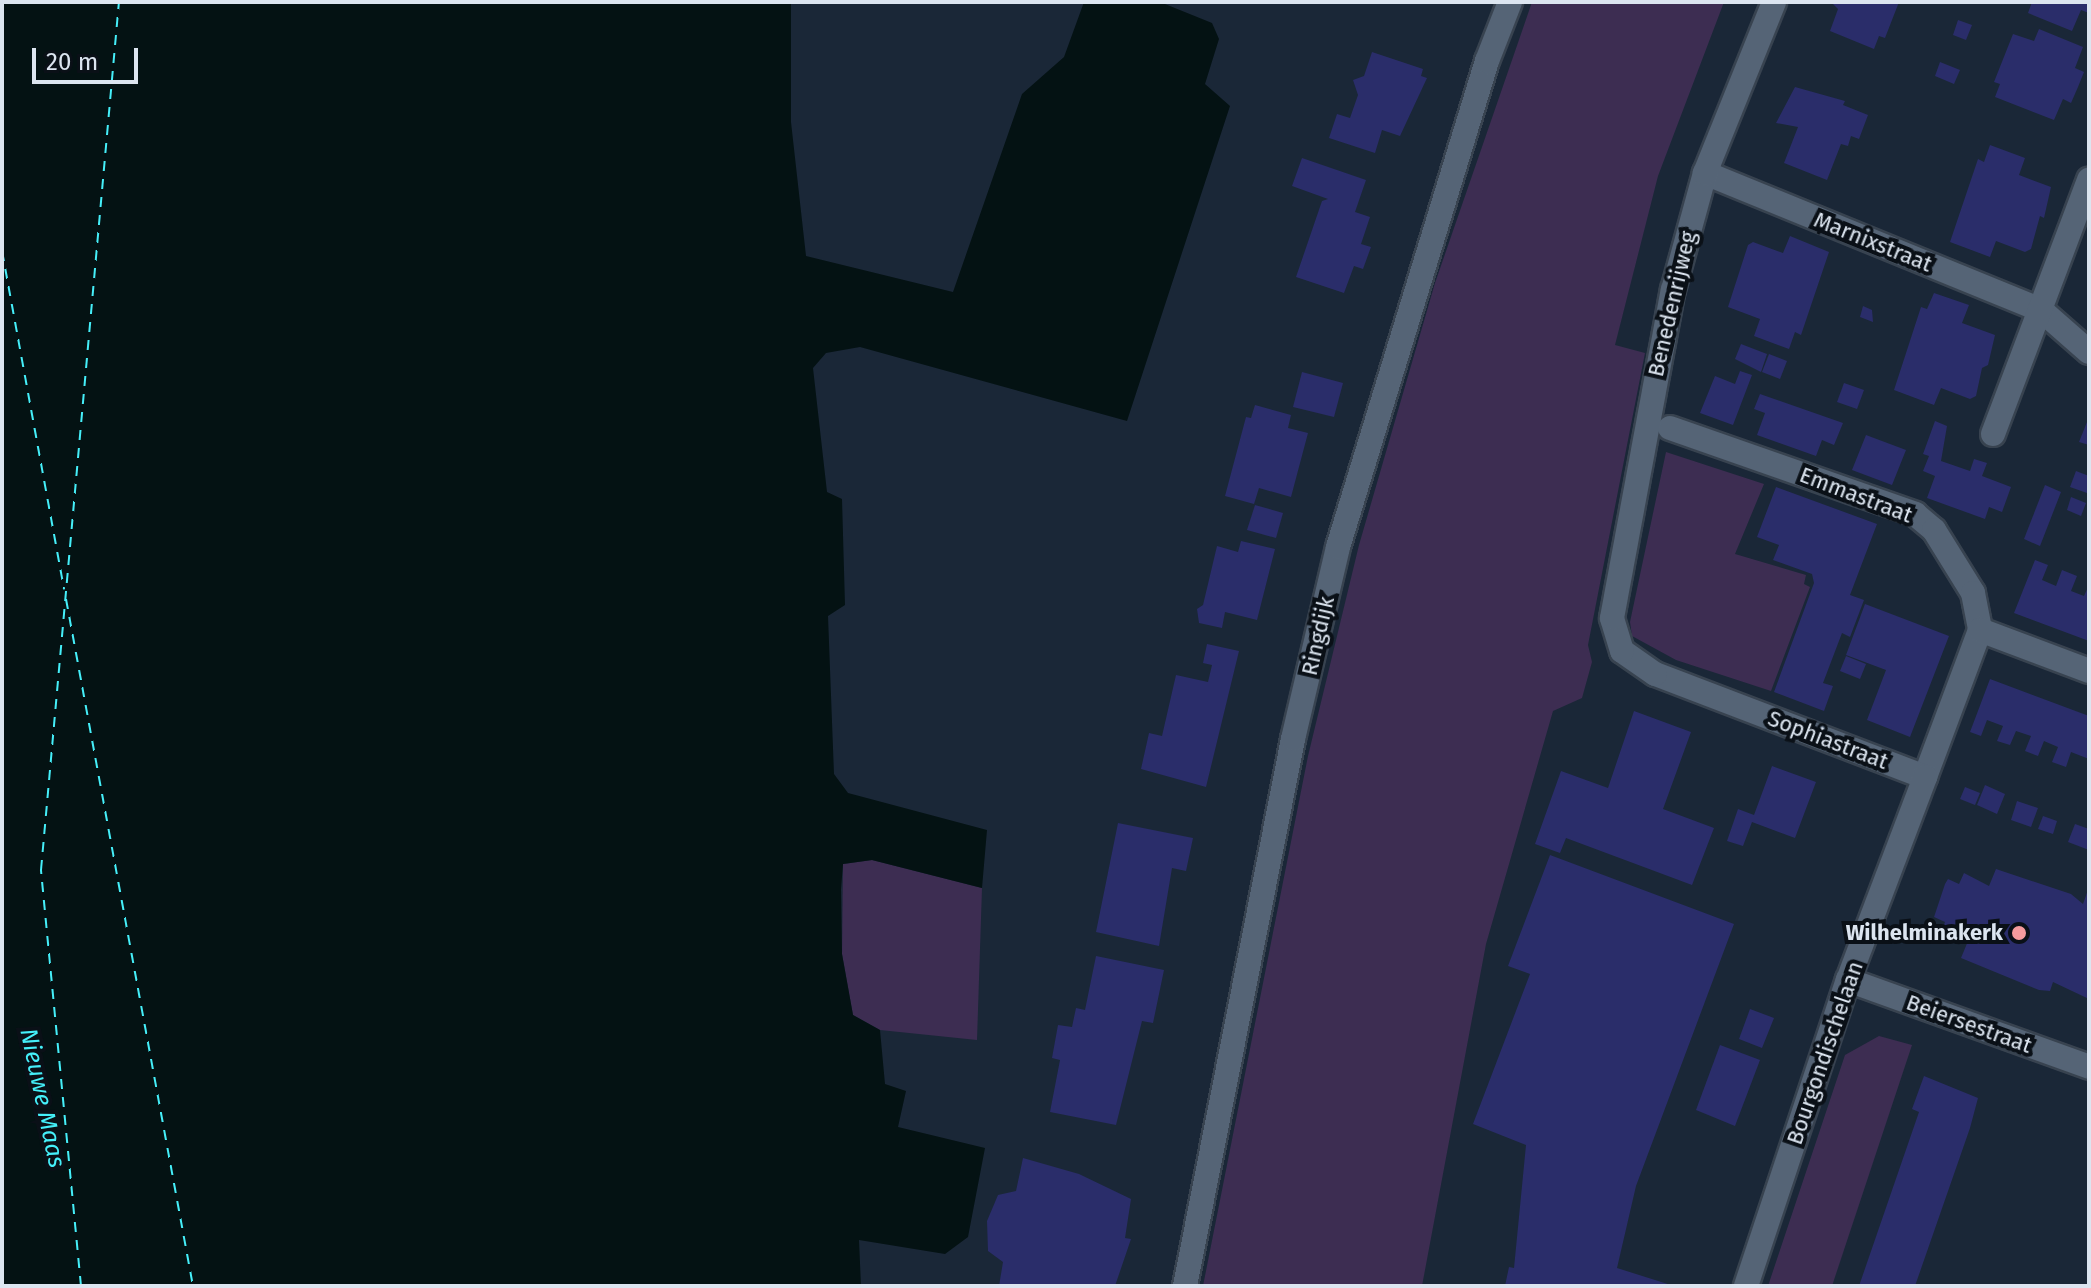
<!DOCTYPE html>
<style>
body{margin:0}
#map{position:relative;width:2091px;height:1288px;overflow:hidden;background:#1a2737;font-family:"Fira Sans",sans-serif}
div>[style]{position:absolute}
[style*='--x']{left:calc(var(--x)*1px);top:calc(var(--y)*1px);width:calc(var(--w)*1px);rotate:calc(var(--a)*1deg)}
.green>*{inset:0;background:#3d2d52}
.water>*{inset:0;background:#041213}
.ferry>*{height:2px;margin-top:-1px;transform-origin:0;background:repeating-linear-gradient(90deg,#45eff9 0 10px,transparent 0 18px)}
.building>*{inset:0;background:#2a2d6a}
.roads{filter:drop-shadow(2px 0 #384350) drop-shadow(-2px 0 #384350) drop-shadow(0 2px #384350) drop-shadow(0 -2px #384350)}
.minor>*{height:24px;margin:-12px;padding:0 12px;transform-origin:12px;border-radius:12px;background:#556476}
.dots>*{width:22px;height:22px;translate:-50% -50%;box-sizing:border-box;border:4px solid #0a1017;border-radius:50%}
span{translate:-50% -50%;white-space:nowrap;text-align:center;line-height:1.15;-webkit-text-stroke:8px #0a1017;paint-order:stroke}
.street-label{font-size:22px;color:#dce5f0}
.poi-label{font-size:22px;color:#dce5f0;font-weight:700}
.right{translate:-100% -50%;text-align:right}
.water-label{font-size:24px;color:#45eff9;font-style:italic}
.frame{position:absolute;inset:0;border:4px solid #dce5f0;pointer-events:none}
.scale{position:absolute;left:32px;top:48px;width:106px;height:36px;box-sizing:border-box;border:4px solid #dce5f0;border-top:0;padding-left:10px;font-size:24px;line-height:28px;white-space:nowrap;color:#dce5f0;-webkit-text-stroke:6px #0a1017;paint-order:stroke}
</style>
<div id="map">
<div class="green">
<i style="clip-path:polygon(1532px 2px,1724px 2px,1658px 176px,1615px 345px,1645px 353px,1588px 645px,1592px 662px,1582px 698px,1553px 711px,1486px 944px,1422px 1286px,1203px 1286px,1308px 756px,1359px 545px,1435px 283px)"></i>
<i style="clip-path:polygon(1666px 452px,1764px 484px,1735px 554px,1806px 575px,1804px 584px,1810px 587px,1771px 691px,1676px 660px,1632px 636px,1630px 622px)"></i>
<i style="clip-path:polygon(872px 860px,982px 888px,977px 1040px,880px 1030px,853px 1015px,842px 954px,843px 864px)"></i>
<i style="clip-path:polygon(1879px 1036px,1912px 1045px,1832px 1286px,1768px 1286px,1845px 1055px)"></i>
</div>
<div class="water">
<i style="clip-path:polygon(2px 2px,791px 2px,791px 122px,806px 256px,953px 292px,1022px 94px,1064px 57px,1084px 2px,1160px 2px,1212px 23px,1219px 39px,1205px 84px,1230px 106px,1127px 421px,860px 347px,826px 353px,813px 368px,827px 492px,842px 499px,845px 605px,828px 616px,834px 774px,848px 793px,987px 830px,982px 888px,872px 860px,843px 864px,841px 889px,842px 954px,853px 1015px,880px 1030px,885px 1084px,906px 1091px,898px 1127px,985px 1148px,968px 1237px,945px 1254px,859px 1240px,861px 1286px,2px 1286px)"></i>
</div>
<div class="ferry">
<i style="--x:2;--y:251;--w:344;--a:79.6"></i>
<i style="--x:66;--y:599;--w:699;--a:79.53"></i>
<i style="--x:81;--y:1286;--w:418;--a:-95.5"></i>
<i style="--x:41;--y:870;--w:871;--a:-84.87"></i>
</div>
<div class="building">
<i style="clip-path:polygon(1831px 2px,1899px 2px,1885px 38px,1879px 36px,1874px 49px,1830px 31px,1838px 9px)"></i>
<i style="clip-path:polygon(2032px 2px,2089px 2px,2089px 13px,2081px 10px,2072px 31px,2028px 13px)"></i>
<i style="clip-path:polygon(1958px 20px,1972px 25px,1966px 40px,1953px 35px)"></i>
<i style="clip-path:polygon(2039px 29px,2083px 47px,2075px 68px,2084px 72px,2078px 87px,2071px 103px,2063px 99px,2054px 120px,1995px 97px,2000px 84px,1994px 82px,2013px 34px,2034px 41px)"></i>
<i style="clip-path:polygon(1372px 52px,1423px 69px,1421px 76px,1427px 78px,1400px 136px,1382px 130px,1375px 153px,1329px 138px,1337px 114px,1350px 118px,1358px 95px,1353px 80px,1364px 76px)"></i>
<i style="clip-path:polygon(1940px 62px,1960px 70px,1954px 84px,1935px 76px)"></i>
<i style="clip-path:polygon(1795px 87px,1845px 101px,1843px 105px,1868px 115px,1859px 139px,1851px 136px,1848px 146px,1841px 144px,1827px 180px,1784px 163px,1798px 127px,1776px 123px)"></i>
<i style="clip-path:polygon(1990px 145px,2025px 158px,2019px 175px,2051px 187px,2044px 218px,2040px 216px,2031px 249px,2025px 252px,1996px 241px,1990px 257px,1950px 242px,1978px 159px,1984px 162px)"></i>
<i style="clip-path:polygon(1302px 158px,1366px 180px,1355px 212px,1370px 217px,1361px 244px,1371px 247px,1363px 269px,1354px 266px,1344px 293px,1296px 277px,1322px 201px,1328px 199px,1292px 186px)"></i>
<i style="clip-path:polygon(1790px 236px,1829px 252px,1801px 335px,1795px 332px,1789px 349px,1754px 336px,1760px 319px,1728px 307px,1748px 245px,1753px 242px,1783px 253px)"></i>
<i style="clip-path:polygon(1934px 293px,1969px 305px,1962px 323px,1995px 335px,1988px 365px,1982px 368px,1976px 396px,1970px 399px,1941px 388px,1934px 405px,1894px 390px,1921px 307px,1927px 309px)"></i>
<i style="clip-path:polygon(1863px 306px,1872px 310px,1873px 322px,1860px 317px)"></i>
<i style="clip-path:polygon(1741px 344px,1767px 354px,1761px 372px,1735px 359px)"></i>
<i style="clip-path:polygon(1769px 354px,1787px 361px,1780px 379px,1762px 372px)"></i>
<i style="clip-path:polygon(1740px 371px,1752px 375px,1733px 425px,1700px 413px,1715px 376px,1735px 384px)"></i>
<i style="clip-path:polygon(1302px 372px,1343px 383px,1334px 417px,1293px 407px)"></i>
<i style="clip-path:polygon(1844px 383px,1864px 390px,1857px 409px,1837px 402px)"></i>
<i style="clip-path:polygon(1760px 394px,1843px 423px,1834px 445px,1822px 440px,1816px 456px,1757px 435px,1765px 413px,1754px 409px)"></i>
<i style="clip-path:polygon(1255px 405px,1291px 415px,1288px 428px,1308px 433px,1291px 497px,1259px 488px,1254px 504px,1225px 496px,1246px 417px,1251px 418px)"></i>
<i style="clip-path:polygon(2089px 417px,2089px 445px,2079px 442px)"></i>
<i style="clip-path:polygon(1935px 421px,1947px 426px,1941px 461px,1970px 471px,1974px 459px,1987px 463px,1982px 476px,2011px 487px,2002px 512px,1989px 507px,1985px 519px,1927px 498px,1935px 476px,1923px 471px,1929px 456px,1923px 454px)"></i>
<i style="clip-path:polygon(1866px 435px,1906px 450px,1892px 485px,1852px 470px)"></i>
<i style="clip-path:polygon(2076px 471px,2089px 476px,2087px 493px,2070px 487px)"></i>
<i style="clip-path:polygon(2045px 485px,2061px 492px,2040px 546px,2024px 539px)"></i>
<i style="clip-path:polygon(1776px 487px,1877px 524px,1850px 595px,1864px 600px,1850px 637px,1842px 633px,1823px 683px,1833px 686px,1824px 711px,1774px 692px,1814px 583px,1812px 574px,1773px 560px,1779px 545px,1757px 537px)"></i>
<i style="clip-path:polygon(2071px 497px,2086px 503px,2081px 516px,2067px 510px)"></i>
<i style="clip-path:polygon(1255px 505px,1283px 513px,1276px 538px,1247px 530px)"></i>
<i style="clip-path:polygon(1241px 541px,1275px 549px,1257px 620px,1225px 612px,1222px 628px,1199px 623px,1197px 609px,1203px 605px,1217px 546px,1238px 552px)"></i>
<i style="clip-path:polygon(2035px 560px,2048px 565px,2042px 580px,2056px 586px,2062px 570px,2077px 576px,2071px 591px,2084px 596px,2089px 585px,2089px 641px,2014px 613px)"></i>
<i style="clip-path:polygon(1865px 604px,1949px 636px,1910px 737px,1867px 720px,1886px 670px,1846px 655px)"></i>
<i style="clip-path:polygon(1207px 644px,1239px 651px,1206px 787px,1141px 769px,1149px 733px,1162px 736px,1176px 675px,1208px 682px,1212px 665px,1203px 663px)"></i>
<i style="clip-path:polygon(1846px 656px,1866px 664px,1860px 679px,1840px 671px)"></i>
<i style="clip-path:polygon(1990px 679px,2089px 716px,2089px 759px,2071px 752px,2066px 767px,2052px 762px,2058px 747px,2044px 741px,2038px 756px,2025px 751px,2031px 736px,2016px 731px,2010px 745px,1997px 741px,2003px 726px,1987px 720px,1981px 736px,1970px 732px)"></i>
<i style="clip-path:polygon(1634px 711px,1691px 732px,1663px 809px,1714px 828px,1692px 885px,1566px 838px,1560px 853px,1535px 844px,1561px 771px,1608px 788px)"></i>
<i style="clip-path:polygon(1772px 766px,1816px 782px,1795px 838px,1752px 822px,1743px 846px,1727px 841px,1738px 809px,1754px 815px)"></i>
<i style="clip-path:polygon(1985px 785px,2005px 794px,1997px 814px,1977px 805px)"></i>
<i style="clip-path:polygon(1965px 787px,1980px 793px,1975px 805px,1960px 799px)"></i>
<i style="clip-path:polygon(2017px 801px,2038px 808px,2031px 827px,2011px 820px)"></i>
<i style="clip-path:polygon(2043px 816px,2057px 821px,2053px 834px,2038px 829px)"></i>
<i style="clip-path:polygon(1118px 823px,1193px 838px,1186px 871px,1172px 868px,1159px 946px,1096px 932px)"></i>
<i style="clip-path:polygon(2075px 824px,2089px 829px,2089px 850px,2068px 842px)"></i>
<i style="clip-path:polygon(1550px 855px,1734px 924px,1636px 1186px,1617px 1268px,1674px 1286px,1505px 1286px,1509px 1267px,1514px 1268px,1526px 1145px,1473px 1124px,1530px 974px,1508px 966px)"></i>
<i style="clip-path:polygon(1996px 869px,2071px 894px,2083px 904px,2089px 887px,2089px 999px,2053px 982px,2050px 991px,2039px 990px,1961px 958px,1968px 941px,1942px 930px,1945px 922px,1934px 917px,1945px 884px,1948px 879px,1959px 884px,1964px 873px,1989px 886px)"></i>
<i style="clip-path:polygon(1096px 956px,1164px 970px,1153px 1023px,1142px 1021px,1116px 1125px,1050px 1112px,1060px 1060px,1052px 1058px,1058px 1025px,1072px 1027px,1076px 1008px,1085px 1010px)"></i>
<i style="clip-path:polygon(1750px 1009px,1774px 1018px,1762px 1048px,1739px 1039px)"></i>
<i style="clip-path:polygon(1720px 1045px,1760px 1060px,1735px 1126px,1696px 1110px)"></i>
<i style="clip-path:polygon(1924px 1076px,1978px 1098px,1970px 1128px,1915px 1286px,1859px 1286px,1919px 1112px,1912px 1109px)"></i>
<i style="clip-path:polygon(1023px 1158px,1079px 1174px,1131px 1199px,1125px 1238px,1131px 1239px,1115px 1286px,999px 1286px,1003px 1262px,988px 1251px,987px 1221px,998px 1195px,1016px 1191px)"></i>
</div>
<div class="roads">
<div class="minor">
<i style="--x:1705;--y:173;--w:363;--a:22.2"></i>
<i style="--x:2041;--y:310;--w:64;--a:41.2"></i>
<i style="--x:1670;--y:428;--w:260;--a:19.3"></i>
<i style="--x:1915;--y:514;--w:25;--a:40"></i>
<i style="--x:1934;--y:530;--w:74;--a:58.2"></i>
<i style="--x:1973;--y:593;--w:38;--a:79"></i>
<i style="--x:1980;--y:630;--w:157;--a:110.5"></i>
<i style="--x:1925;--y:777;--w:289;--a:-159.1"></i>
<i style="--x:1655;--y:674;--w:40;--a:-145.1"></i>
<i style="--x:1622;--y:651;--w:34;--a:-107"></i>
<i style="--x:1612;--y:618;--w:334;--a:-79.5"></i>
<i style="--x:1673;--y:290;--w:121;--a:-74.7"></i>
<i style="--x:1705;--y:173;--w:184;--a:-68"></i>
<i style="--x:1993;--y:434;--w:272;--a:-69.3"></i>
<i style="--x:1980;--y:630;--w:116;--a:20.6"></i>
<i style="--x:1848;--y:980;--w:256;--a:19.8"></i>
<i style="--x:1185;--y:1286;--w:558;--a:-78.83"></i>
<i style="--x:1293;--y:739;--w:197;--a:-76.8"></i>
<i style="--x:1338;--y:547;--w:508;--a:-72.96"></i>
<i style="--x:1487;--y:61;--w:63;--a:-68.7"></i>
<i style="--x:1746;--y:1286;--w:323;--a:-71.6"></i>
<i style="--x:1848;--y:980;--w:217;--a:-69.2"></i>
</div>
</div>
<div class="dots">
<i style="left:2019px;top:933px;background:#f59b9d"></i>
</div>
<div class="street-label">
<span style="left:1873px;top:242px;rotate:22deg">Marnixstraat</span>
<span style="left:1672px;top:304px;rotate:-77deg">Benedenrijweg</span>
<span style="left:1856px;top:495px;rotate:21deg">Emmastraat</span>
<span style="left:1318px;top:636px;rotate:-77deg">Ringdijk</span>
<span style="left:1828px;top:740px;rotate:21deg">Sophiastraat</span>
<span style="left:1969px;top:1024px;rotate:20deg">Beiersestraat</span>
<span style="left:1825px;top:1053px;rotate:-71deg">Bourgondischelaan</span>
</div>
<div class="poi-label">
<span class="right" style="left:2003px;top:933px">Wilhelminakerk</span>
</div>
<div class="water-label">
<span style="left:42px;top:1098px;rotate:78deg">Nieuwe Maas</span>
</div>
<div class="frame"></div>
<div class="scale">20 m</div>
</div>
